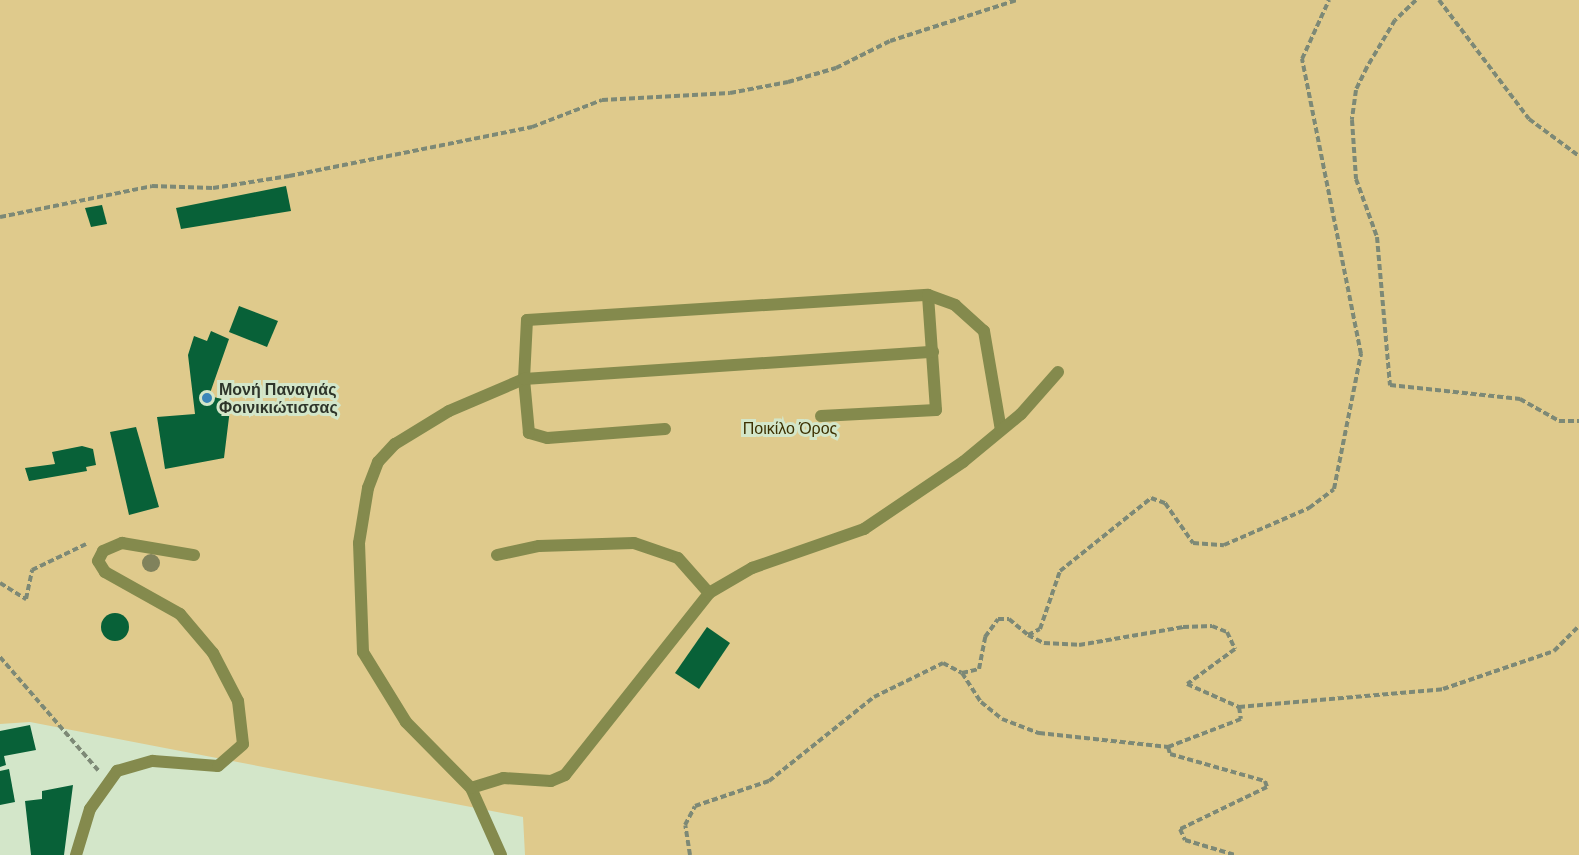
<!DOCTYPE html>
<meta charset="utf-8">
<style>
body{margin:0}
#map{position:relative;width:1579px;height:855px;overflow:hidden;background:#d3e6c9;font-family:"PT Sans",sans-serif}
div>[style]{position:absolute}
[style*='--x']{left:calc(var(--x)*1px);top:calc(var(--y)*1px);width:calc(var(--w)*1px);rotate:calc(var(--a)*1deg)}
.green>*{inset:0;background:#dfca8c}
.building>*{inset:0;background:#086138}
.round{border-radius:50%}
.path>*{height:4px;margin-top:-2px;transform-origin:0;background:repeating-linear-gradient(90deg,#7d8976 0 6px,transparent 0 9px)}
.service>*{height:12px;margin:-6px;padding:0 6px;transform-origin:6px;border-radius:6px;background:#848a4d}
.trees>*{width:18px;height:18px;margin:-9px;border-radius:50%;background:#80825c}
.dots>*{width:16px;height:16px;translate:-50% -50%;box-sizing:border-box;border:3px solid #d3e6c9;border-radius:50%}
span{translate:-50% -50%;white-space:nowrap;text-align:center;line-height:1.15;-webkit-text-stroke:6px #d3e6c9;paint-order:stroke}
.poi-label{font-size:16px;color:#2e352a;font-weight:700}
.left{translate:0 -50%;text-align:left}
.park-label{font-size:16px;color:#3d3102}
</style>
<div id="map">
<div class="green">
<i style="clip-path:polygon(0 0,1579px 0,1579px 855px,525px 855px,523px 817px,30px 722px,0 724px)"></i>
</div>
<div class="building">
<i style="clip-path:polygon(286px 186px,291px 211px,181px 229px,176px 208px)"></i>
<i style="clip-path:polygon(102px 205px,107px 224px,91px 227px,85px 208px)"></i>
<i style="clip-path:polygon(239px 306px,278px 321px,267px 347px,229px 332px)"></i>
<i style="clip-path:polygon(211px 331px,229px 339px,209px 396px,231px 401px,224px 458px,165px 469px,157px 417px,195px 414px,188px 355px,194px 336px,207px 341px)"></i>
<i style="clip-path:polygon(136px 427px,159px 507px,129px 515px,110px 432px)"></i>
<i style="clip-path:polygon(82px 446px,93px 449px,96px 465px,86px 467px,87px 471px,29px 481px,25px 468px,55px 464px,52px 452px)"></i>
<i class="round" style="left:101px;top:613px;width:28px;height:28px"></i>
<i style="clip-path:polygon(707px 627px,730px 643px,699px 689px,675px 673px)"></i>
<i style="clip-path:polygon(30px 725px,36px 750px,4px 756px,6px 765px,0 767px,0 731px)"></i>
<i style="clip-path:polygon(9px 769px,15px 802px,0 805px,0 771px)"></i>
<i style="clip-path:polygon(73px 785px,64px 855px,31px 855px,25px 801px,42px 799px,42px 791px)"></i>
</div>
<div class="path">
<i style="--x:1416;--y:0;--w:29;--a:136"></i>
<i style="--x:1395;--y:20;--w:55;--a:120.8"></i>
<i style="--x:1367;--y:67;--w:25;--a:116"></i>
<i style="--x:1356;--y:90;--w:30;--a:98"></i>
<i style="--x:1352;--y:120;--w:59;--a:86.1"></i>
<i style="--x:1356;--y:179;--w:62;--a:70.1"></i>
<i style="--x:1377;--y:237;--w:149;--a:85"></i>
<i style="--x:1390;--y:385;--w:131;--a:6.1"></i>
<i style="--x:1520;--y:399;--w:45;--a:29.4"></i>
<i style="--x:1559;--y:421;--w:20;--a:0"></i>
<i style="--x:1439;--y:0;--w:149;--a:52.9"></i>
<i style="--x:1529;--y:119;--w:62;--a:36.5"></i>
<i style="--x:0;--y:217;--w:155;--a:-11.5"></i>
<i style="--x:152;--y:186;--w:61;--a:1.9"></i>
<i style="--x:213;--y:188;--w:77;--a:-9"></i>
<i style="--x:289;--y:176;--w:248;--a:-11.4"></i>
<i style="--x:532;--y:127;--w:75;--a:-21.1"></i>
<i style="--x:602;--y:100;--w:128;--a:-3.1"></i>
<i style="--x:730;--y:93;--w:59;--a:-10.7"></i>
<i style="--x:788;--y:82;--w:50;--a:-16.3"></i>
<i style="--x:836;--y:68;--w:60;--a:-26.6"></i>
<i style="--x:890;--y:41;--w:133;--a:-17.9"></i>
<i style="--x:0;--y:583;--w:31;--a:32"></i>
<i style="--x:26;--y:599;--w:30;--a:-78"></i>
<i style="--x:32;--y:570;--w:60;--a:-25.7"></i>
<i style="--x:1028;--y:635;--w:18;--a:27"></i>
<i style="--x:1044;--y:643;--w:35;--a:3"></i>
<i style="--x:1079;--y:645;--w:106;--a:-9.8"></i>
<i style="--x:1183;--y:627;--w:29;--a:-2"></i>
<i style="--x:1212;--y:626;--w:16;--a:22"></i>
<i style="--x:1227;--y:632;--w:19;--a:65"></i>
<i style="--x:1235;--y:649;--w:59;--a:143.9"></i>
<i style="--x:1187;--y:684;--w:57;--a:23.9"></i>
<i style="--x:1239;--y:707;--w:12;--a:81"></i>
<i style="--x:1241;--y:719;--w:78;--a:159"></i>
<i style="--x:1168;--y:747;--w:7;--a:74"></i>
<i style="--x:1170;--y:754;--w:99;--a:15.9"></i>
<i style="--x:1265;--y:781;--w:6;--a:72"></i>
<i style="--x:1267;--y:787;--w:97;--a:154.2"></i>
<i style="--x:1180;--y:829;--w:12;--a:66"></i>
<i style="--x:1185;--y:840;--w:52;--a:16.7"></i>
<i style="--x:0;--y:657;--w:150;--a:49.1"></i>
<i style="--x:962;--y:673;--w:35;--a:57"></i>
<i style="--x:981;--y:702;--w:27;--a:39"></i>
<i style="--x:1002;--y:719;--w:40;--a:21"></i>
<i style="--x:1039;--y:733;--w:130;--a:6.2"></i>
<i style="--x:1239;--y:707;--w:205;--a:-5"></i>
<i style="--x:1443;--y:689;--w:117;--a:-18.9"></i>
<i style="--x:1554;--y:651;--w:35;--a:-45"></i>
<i style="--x:690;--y:855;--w:30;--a:-99"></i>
<i style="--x:685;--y:825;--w:21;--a:-62"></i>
<i style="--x:695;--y:806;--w:78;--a:-18.7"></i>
<i style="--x:769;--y:781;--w:134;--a:-38.7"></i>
<i style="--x:874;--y:697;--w:77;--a:-26.2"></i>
<i style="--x:943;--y:663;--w:21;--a:28"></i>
<i style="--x:962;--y:673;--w:17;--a:-13"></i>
<i style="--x:979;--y:669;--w:33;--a:-79"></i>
<i style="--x:985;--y:637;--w:22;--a:-54"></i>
<i style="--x:998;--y:619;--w:11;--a:0"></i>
<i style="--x:1009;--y:619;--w:25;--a:40"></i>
<i style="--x:1028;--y:635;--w:13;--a:-27"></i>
<i style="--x:1040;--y:629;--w:61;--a:-71"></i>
<i style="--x:1060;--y:571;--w:117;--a:-38.7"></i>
<i style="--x:1151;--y:498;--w:15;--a:20"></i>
<i style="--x:1165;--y:503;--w:49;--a:55"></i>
<i style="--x:1193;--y:543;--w:31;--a:4"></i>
<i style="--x:1224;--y:545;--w:93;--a:-23.5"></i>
<i style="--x:1309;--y:508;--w:31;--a:-37"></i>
<i style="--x:1334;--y:489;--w:138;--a:-78.7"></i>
<i style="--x:1361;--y:354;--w:301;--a:-101.3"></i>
<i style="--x:1302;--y:59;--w:65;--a:-65.4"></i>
</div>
<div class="service">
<i style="--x:821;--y:416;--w:115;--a:-3"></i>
<i style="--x:936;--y:410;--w:115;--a:-94"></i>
<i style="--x:665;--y:429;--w:118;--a:175.6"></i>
<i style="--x:547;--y:438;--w:19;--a:-164"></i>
<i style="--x:529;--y:433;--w:54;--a:-95.3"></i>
<i style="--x:524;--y:379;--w:59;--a:-87.1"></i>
<i style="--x:527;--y:320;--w:402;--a:-3.6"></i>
<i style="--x:928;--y:295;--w:29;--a:20"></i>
<i style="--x:955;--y:305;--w:39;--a:42"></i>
<i style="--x:984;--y:331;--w:100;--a:80.3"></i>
<i style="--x:497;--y:555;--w:43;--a:-12.1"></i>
<i style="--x:539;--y:546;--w:95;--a:-1.8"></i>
<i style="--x:634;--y:543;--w:46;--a:18.8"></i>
<i style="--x:678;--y:558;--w:47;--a:48.5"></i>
<i style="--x:471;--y:788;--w:34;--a:-17"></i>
<i style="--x:503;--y:778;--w:48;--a:3.6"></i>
<i style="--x:551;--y:781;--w:15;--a:-23"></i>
<i style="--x:565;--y:775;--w:232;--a:-51.6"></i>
<i style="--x:709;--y:593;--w:50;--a:-30.2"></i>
<i style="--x:752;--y:568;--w:119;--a:-19.2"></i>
<i style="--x:864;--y:529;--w:120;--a:-34.1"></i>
<i style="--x:963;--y:462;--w:75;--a:-39.6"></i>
<i style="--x:1021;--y:414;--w:56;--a:-48.6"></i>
<i style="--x:76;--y:855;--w:48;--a:-73.1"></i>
<i style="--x:90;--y:809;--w:47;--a:-54.6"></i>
<i style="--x:117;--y:771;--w:37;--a:-16"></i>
<i style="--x:153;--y:761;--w:65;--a:4.4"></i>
<i style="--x:218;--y:766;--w:33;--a:-41"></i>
<i style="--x:243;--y:744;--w:43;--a:-96.6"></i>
<i style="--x:238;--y:701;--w:54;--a:-117.5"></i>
<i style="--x:213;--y:653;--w:51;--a:-130.2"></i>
<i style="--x:180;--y:614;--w:86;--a:-150.8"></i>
<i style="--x:105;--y:572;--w:13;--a:-122"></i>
<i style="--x:98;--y:561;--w:11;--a:-63"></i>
<i style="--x:103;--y:551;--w:21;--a:-23"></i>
<i style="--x:122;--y:543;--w:73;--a:9.5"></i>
<i style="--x:501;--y:855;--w:73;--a:-114.1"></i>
<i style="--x:471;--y:788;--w:93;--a:-134.6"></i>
<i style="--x:406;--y:722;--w:82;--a:-121.6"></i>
<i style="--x:363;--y:652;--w:109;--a:-92.1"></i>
<i style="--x:359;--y:543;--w:56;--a:-80.7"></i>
<i style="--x:368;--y:488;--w:28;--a:-69"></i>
<i style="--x:378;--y:462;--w:25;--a:-47"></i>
<i style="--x:395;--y:444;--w:63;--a:-31.4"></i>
<i style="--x:449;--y:411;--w:82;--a:-23.1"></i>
<i style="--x:524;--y:379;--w:410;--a:-3.8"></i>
</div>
<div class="trees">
<i style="left:151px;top:563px"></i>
</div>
<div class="dots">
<i style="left:207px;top:398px;background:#3a86b9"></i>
</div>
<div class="poi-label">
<span class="left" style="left:219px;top:398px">Μονή Παναγιάς<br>Φοινικιώτισσας</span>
</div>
<div class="park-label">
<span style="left:790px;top:428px">Ποικίλο Όρος</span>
</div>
</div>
